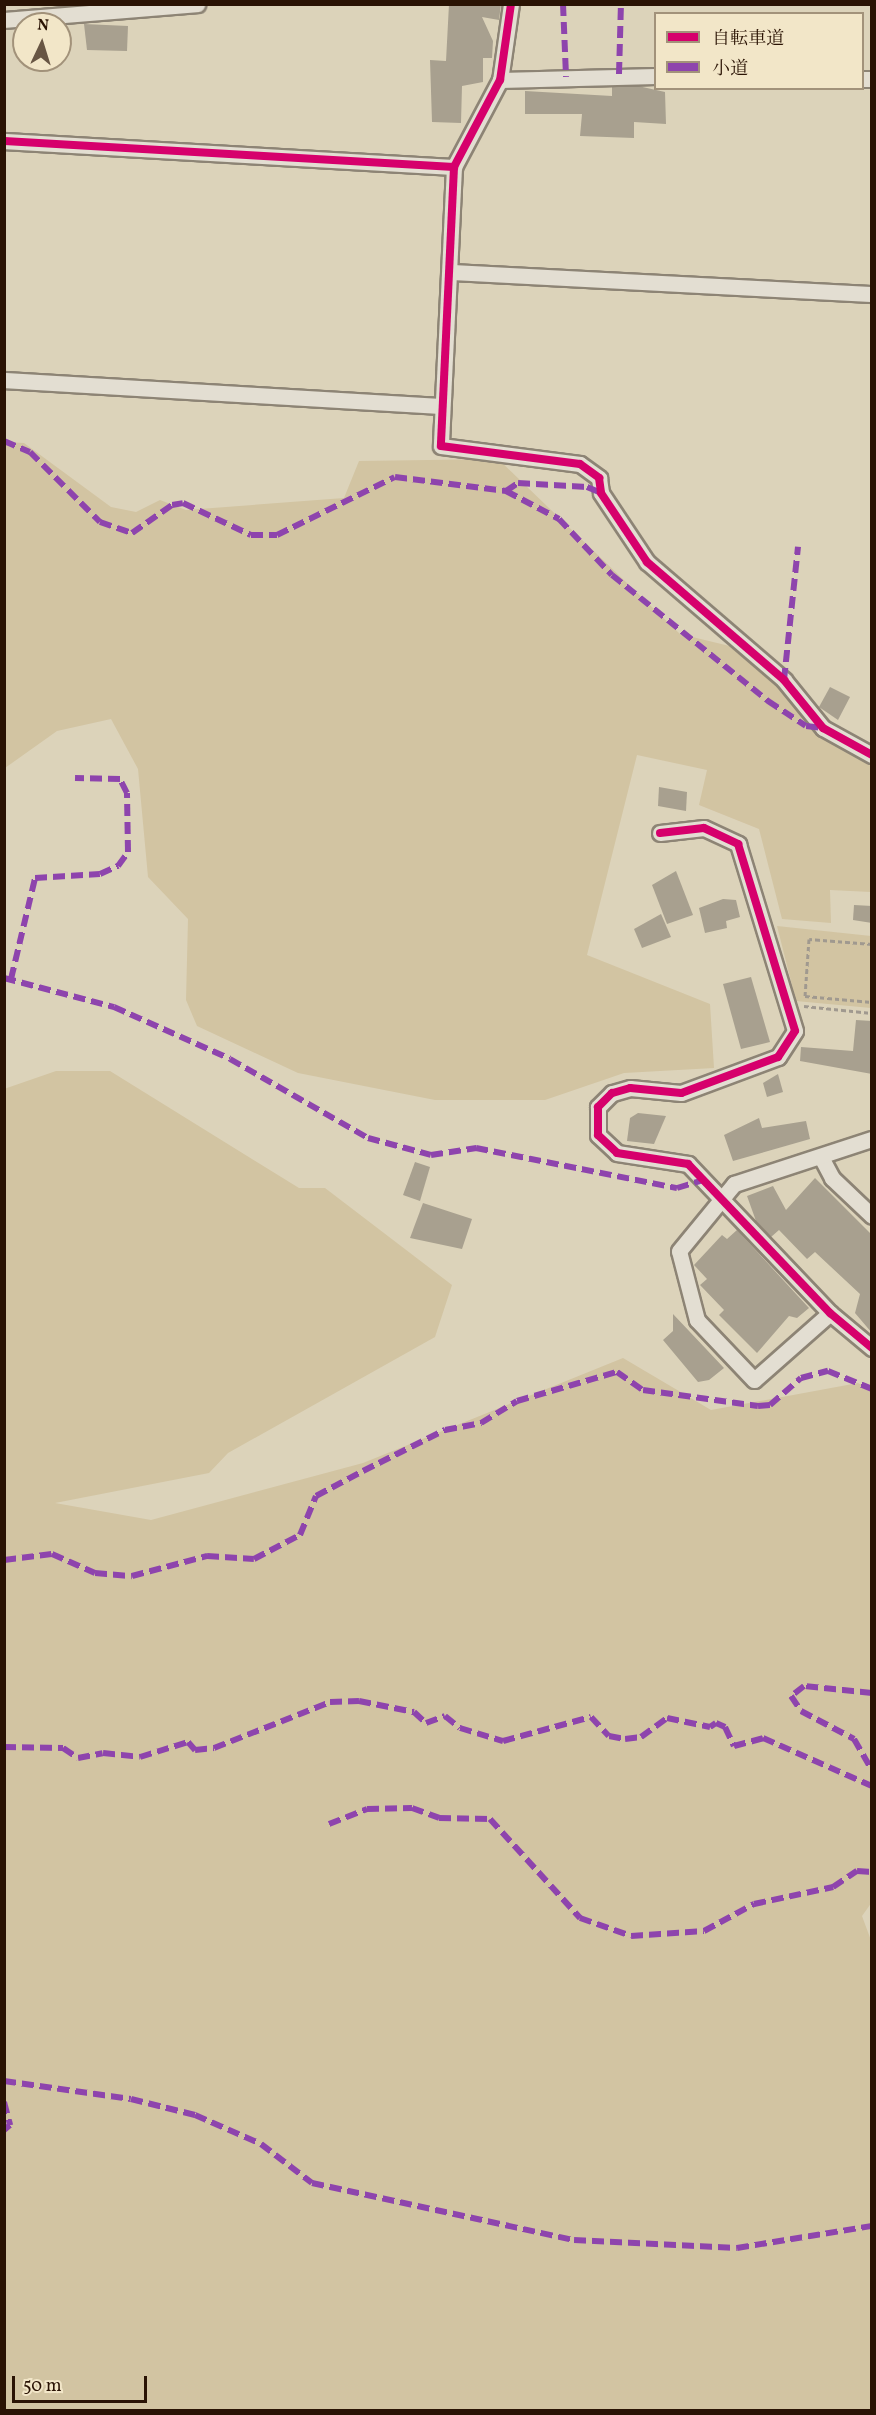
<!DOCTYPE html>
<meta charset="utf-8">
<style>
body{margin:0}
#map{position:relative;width:876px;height:2415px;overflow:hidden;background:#dcd3ba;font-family:Vollkorn,"Noto Serif JP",serif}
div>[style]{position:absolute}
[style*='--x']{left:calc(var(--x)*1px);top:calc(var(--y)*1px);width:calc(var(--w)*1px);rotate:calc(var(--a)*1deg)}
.green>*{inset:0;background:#d2c4a2}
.building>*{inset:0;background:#a8a08f}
.path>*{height:3px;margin-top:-1.5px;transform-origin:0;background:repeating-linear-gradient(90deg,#a0998f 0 4.5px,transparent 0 7.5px)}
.roads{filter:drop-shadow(2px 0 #8d8475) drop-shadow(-2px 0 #8d8475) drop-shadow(0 2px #8d8475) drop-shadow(0 -2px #8d8475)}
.minor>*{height:15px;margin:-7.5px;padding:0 7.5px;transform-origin:7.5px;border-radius:7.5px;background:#e3ded2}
.quiet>*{height:6px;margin-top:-3px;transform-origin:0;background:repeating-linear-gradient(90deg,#8e44ad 0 12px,transparent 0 18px)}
.cycleway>*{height:8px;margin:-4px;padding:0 4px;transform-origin:4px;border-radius:4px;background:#d6006c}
span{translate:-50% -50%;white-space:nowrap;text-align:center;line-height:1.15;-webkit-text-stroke:4.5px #f2e6c8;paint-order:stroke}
.frame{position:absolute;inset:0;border:6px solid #2a1304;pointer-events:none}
.legend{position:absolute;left:654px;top:12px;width:210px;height:78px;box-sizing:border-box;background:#f2e6c8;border:2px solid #a2927a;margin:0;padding:8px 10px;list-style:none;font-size:18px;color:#2a1304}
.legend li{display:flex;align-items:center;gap:12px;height:30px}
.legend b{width:30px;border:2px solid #a2927a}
.north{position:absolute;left:12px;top:12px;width:60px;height:60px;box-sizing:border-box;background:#f2e6c8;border:2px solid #a2927a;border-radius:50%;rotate:4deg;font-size:16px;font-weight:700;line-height:24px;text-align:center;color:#2a1304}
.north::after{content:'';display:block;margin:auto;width:21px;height:27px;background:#685644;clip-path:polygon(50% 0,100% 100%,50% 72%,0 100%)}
.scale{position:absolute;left:12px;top:2376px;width:135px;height:27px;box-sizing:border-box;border:3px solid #2a1304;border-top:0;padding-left:8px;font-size:18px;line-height:21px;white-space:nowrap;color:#2a1304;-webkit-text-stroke:4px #f2e6c8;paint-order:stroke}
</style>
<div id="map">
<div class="green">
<i style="clip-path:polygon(5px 442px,24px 443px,111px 507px,136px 512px,160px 500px,186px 510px,344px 498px,359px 461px,498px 459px,680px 634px,746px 650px,871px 762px,871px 892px,830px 890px,831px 923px,782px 919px,759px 829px,699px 805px,707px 770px,637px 755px,587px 955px,710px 1004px,714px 1068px,624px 1073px,545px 1100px,435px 1100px,298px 1073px,197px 1026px,186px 1000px,188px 919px,148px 877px,138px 769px,111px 719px,57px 731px,5px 768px)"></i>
<i style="clip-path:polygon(777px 926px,871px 936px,871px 1008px,796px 1001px)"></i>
<i style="clip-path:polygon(56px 1071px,110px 1071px,299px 1188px,325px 1188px,452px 1285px,435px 1337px,228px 1453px,209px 1473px,55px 1503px,151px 1520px,363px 1463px,623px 1358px,711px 1410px,858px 1383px,871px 1390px,872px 1902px,862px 1916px,872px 1943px,871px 2410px,5px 2410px,4px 1089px)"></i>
</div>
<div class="building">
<i style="clip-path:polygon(449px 4px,501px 4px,499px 20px,482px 17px,493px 41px,492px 58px,483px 58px,483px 82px,462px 86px,461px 123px,432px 122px,430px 60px,446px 61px)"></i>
<i style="clip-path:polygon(84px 24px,128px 26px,127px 51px,87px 50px)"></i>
<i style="clip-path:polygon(638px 86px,665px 92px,666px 124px,634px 122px,634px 138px,580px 136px,582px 114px,525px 114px,525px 91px,612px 96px,612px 87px)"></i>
<i style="clip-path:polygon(830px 687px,850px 697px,838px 720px,819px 707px)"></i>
<i style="clip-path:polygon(659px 787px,687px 792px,686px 811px,658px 806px)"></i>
<i style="clip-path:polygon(676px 871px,693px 915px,667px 924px,652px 885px)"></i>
<i style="clip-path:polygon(723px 899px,736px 900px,740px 917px,726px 921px,727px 928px,705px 933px,699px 908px)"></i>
<i style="clip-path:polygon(854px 905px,872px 906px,872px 923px,853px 920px)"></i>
<i style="clip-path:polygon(661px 914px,671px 937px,642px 948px,634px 929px)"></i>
<i style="clip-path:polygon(751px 977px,770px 1042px,741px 1049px,723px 984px)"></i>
<i style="clip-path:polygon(856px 1020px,872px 1021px,872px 1074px,800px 1061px,801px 1047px,853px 1051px)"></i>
<i style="clip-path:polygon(778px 1074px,783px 1092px,767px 1097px,763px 1083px)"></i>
<i style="clip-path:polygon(638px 1113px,666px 1116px,654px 1144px,627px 1141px,630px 1118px)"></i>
<i style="clip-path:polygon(759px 1118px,762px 1128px,806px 1121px,810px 1139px,733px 1161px,724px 1135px)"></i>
<i style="clip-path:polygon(415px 1162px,430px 1167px,420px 1201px,403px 1195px)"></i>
<i style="clip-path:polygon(815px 1178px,872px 1235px,872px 1333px,855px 1313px,860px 1294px,815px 1252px,807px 1259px,779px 1230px,771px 1237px,756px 1221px,747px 1196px,773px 1186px,786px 1210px)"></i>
<i style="clip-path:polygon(423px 1203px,472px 1219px,462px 1249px,410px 1238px)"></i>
<i style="clip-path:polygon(737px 1230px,809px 1308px,797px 1318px,789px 1316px,757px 1353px,719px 1315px,724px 1310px,700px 1285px,707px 1279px,694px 1265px,722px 1235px,727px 1239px)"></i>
<i style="clip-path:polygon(673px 1314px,724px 1368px,709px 1380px,698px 1382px,663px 1340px,673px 1331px)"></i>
</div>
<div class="path">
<i style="--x:872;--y:944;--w:63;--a:-175.5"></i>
<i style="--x:809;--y:939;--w:57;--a:94"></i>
<i style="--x:805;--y:996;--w:67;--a:5.1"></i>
<i style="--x:804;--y:1006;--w:68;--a:5.9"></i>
</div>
<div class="roads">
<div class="minor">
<i style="--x:511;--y:4;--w:77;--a:98.2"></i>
<i style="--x:500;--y:80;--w:98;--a:117.9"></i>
<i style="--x:454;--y:167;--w:279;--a:92.7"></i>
<i style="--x:441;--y:446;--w:140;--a:7.4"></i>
<i style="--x:580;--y:464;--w:24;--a:36"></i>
<i style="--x:599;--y:478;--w:15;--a:82"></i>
<i style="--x:601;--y:493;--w:83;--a:56.3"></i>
<i style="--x:647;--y:562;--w:181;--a:40.7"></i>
<i style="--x:784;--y:680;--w:62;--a:50.9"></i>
<i style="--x:823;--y:728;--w:56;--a:28.9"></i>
<i style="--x:4;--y:20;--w:194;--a:-4.7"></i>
<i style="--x:862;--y:79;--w:10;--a:0"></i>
<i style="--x:500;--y:80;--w:156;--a:-1.5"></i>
<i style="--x:4;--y:141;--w:451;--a:3.3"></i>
<i style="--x:450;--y:272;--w:423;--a:3"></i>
<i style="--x:4;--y:380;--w:438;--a:3.4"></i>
<i style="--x:660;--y:833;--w:44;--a:-6.5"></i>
<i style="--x:704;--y:828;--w:38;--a:25"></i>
<i style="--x:738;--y:844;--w:195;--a:73"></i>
<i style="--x:795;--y:1031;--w:31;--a:123"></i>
<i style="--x:778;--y:1057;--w:103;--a:159.6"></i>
<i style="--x:681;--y:1093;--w:51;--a:-174.4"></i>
<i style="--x:630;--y:1088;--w:19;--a:164"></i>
<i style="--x:612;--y:1093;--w:20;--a:135"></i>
<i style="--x:598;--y:1107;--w:28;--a:90"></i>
<i style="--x:598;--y:1135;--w:26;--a:43"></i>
<i style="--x:617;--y:1153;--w:72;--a:8.8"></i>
<i style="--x:688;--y:1164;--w:206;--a:46.4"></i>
<i style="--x:830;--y:1313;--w:55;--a:39.8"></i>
<i style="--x:821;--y:1157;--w:24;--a:62"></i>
<i style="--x:832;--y:1178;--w:55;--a:43.5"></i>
<i style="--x:830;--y:1313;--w:101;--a:138.6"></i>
<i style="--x:754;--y:1380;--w:83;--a:-133.5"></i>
<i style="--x:697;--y:1320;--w:71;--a:-104.6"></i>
<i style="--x:679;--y:1251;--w:87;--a:-50.6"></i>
<i style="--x:734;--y:1184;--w:145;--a:-18.1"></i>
</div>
</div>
<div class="quiet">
<i style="--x:563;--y:4;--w:73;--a:87.6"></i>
<i style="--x:619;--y:74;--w:70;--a:-88.4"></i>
<i style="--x:4;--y:441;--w:28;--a:23"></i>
<i style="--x:30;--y:452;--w:99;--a:45"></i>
<i style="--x:100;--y:522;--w:34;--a:19"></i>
<i style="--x:132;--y:533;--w:49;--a:-35"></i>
<i style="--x:172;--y:505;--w:11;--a:-10"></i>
<i style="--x:183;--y:503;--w:75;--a:25.2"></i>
<i style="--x:251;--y:535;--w:26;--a:0"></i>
<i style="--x:277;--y:535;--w:131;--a:-26.2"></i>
<i style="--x:395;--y:477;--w:112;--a:7.2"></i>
<i style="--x:506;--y:491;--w:14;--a:-34"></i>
<i style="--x:518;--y:483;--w:69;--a:3.3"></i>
<i style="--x:587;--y:487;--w:15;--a:23"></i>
<i style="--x:506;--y:491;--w:60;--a:27.8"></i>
<i style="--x:559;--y:519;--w:77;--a:46.6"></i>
<i style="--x:612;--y:575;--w:201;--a:38.9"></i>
<i style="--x:768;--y:701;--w:45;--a:33.3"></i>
<i style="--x:806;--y:726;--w:17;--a:7"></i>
<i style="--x:784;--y:680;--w:134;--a:-84"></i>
<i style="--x:4;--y:978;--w:114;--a:14.8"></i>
<i style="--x:114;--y:1007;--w:127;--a:24.1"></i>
<i style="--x:230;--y:1059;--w:159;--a:29.8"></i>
<i style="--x:368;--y:1138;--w:65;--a:15.1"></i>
<i style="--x:431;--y:1155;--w:46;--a:-8.8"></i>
<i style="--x:476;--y:1148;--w:205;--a:11.3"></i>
<i style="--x:677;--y:1188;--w:28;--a:-17"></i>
<i style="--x:11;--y:979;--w:104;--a:-76.6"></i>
<i style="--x:35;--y:878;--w:65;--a:-3.5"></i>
<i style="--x:100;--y:874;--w:20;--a:-24"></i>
<i style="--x:118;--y:866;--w:17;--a:-54"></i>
<i style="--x:128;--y:852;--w:59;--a:-91"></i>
<i style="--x:127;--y:793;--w:16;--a:-117"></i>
<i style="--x:120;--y:779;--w:45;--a:-178.7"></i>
<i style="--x:4;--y:1560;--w:48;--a:-7.1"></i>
<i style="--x:52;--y:1554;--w:47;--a:23.8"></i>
<i style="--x:95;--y:1573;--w:37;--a:5"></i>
<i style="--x:132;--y:1576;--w:78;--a:-14.9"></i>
<i style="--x:207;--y:1556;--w:47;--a:3.7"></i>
<i style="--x:254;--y:1559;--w:52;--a:-27.6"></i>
<i style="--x:300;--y:1535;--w:42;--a:-67.7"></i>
<i style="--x:316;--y:1496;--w:53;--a:-28"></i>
<i style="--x:363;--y:1471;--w:92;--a:-26.6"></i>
<i style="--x:445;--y:1430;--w:37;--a:-11"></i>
<i style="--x:481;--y:1423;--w:42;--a:-31.4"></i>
<i style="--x:517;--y:1401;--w:104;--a:-16.2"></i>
<i style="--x:617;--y:1372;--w:32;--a:35"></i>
<i style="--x:643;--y:1390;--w:116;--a:7.9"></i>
<i style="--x:758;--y:1406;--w:12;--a:-5"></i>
<i style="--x:770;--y:1405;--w:41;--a:-41.1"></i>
<i style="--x:801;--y:1378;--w:28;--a:-15"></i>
<i style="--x:828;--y:1371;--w:48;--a:22.2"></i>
<i style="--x:872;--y:1693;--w:68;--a:-174.1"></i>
<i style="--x:804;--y:1686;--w:16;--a:142"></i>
<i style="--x:791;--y:1696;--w:18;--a:56"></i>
<i style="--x:801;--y:1711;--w:60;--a:27.8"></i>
<i style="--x:854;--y:1739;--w:36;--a:60"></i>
<i style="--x:4;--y:1747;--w:59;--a:1"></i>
<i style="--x:63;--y:1748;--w:18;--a:34"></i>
<i style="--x:78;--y:1758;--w:25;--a:-11"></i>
<i style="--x:103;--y:1753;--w:37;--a:6"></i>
<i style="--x:140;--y:1757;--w:50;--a:-17.4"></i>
<i style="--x:188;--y:1742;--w:11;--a:49"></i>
<i style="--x:195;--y:1750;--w:19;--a:-6"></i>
<i style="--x:214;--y:1748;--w:125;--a:-21.6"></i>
<i style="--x:330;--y:1702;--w:29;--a:-2"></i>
<i style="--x:359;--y:1701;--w:56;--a:11.3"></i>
<i style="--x:414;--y:1712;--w:16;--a:43"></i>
<i style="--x:426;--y:1723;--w:20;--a:-20"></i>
<i style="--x:445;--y:1716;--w:19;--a:39"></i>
<i style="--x:460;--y:1728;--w:45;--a:16.8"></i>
<i style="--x:503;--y:1741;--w:91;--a:-15.3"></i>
<i style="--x:591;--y:1717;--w:26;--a:47"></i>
<i style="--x:609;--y:1736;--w:16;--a:11"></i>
<i style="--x:625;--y:1739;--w:16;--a:-7"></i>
<i style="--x:641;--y:1737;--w:32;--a:-36"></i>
<i style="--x:667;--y:1718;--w:44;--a:11.8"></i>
<i style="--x:710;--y:1727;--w:7;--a:-34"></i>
<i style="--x:716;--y:1723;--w:10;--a:24"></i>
<i style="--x:725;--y:1727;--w:21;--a:65"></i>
<i style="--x:734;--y:1746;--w:30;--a:-15"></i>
<i style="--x:763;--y:1738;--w:119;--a:23.8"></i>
<i style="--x:329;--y:1824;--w:41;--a:-21.5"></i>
<i style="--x:367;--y:1809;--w:45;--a:-1.3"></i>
<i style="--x:412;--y:1808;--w:29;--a:20"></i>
<i style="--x:439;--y:1818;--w:51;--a:1.1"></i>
<i style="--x:490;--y:1819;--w:134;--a:47.7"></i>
<i style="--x:580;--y:1918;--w:54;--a:19.4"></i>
<i style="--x:631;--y:1936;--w:73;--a:-3.9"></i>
<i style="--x:704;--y:1931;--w:57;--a:-28.4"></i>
<i style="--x:754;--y:1904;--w:81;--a:-12.1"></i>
<i style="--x:833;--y:1887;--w:29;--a:-34"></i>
<i style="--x:857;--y:1871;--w:15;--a:4"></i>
<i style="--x:4;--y:2081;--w:128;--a:8.1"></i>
<i style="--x:131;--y:2099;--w:66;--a:14"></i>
<i style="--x:195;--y:2115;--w:72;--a:23.7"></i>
<i style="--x:261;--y:2144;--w:64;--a:37.4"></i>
<i style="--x:312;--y:2183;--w:268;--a:12.3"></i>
<i style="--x:574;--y:2240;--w:163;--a:2.8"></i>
<i style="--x:737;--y:2248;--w:137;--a:-9.3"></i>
<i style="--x:4;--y:2102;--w:24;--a:75"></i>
<i style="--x:10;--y:2125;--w:8;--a:140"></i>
</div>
<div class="cycleway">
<i style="--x:511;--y:4;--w:77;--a:98.2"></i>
<i style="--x:500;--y:80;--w:98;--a:117.9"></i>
<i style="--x:454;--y:167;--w:279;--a:92.7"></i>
<i style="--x:441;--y:446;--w:140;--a:7.4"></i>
<i style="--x:580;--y:464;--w:24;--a:36"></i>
<i style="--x:599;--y:478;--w:15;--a:82"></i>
<i style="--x:601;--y:493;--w:83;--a:56.3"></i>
<i style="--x:647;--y:562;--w:181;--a:40.7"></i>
<i style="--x:784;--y:680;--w:62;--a:50.9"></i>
<i style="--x:823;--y:728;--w:56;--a:28.9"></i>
<i style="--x:4;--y:141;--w:451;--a:3.3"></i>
<i style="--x:660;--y:833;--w:44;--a:-6.5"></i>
<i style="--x:704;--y:828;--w:38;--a:25"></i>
<i style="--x:738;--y:844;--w:195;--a:73"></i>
<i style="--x:795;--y:1031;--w:31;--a:123"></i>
<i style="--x:778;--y:1057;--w:103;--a:159.6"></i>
<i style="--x:681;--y:1093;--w:51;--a:-174.4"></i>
<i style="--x:630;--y:1088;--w:19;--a:164"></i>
<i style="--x:612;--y:1093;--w:20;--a:135"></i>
<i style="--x:598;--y:1107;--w:28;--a:90"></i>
<i style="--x:598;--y:1135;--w:26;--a:43"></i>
<i style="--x:617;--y:1153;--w:72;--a:8.8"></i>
<i style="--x:688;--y:1164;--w:206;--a:46.4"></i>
<i style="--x:830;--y:1313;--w:55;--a:39.8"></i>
</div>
<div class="frame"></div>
<ul class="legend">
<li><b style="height:8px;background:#d6006c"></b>自転車道</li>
<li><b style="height:8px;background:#8e44ad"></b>小道</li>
</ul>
<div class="north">N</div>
<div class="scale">50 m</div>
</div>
